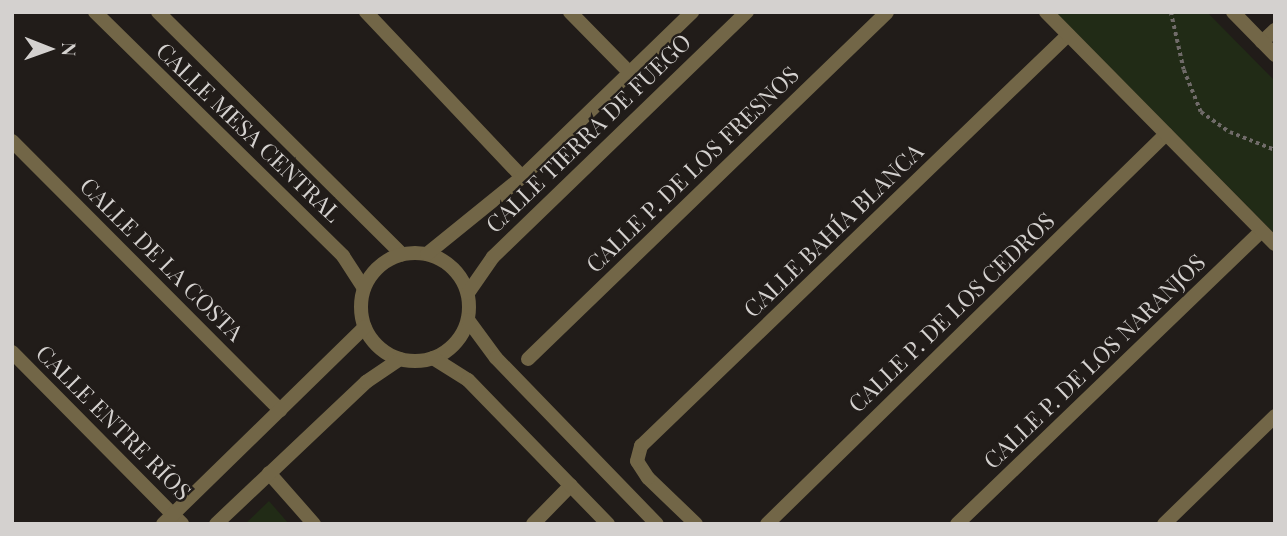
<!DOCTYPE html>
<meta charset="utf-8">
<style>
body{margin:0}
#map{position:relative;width:1287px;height:536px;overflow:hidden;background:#211c19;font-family:"Playfair Display",serif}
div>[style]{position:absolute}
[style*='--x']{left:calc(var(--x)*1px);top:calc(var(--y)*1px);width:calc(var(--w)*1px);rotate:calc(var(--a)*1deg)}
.green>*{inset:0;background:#212b16}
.path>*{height:3.5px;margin-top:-1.75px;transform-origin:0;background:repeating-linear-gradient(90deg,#706b69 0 3.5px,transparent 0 7px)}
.minor>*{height:14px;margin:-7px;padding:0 7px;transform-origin:7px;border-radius:7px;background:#726647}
.tertiary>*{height:14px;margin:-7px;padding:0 7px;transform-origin:7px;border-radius:7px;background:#726647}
.tertiary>.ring{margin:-7px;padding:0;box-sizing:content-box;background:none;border:14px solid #726647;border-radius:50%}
span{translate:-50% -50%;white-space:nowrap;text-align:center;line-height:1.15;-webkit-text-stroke:5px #211c19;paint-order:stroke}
.street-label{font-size:23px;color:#d4d1cf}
.frame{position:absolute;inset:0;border:14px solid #d4d1cf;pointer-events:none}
.north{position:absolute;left:14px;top:14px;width:70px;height:70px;-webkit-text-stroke:5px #211c19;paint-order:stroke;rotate:91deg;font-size:19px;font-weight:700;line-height:28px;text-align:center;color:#d4d1cf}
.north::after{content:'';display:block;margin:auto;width:24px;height:32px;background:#d4d1cf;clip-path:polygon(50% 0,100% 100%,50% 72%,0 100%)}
</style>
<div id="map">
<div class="green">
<i style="clip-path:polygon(1055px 12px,1207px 12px,1275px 81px,1275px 234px)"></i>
<i style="clip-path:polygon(269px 501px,289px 524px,245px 524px)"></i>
</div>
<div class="path">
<i style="--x:1171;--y:12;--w:59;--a:77.4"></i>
<i style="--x:1184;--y:70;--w:45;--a:68"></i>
<i style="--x:1201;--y:112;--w:35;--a:35"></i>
<i style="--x:1230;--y:132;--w:48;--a:21.8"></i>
</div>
<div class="minor">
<i style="--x:366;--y:12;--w:227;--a:46.6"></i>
<i style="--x:570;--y:12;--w:86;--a:45.5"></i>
<i style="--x:1262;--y:42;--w:18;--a:-43"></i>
<i style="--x:12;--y:141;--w:380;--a:45.1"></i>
<i style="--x:12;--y:352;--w:242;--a:45.3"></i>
<i style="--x:528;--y:359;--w:499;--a:-44"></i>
<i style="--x:269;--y:473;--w:68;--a:48.6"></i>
<i style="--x:533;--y:524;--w:54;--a:-45.7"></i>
<i style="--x:696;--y:524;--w:66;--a:-136.2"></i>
<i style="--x:648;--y:478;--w:20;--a:-123"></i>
<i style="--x:637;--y:461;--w:16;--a:-75"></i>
<i style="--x:641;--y:446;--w:593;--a:-43.91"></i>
<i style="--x:767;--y:524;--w:558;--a:-44.35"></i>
<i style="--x:957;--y:524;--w:422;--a:-43.9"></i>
<i style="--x:1164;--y:524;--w:155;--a:-44.2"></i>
</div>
<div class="tertiary">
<i style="--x:95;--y:12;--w:348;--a:44.5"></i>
<i style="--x:343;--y:256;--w:38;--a:57"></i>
<i style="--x:158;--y:12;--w:344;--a:44.8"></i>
<i style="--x:1046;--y:12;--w:326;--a:45.4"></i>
<i style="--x:1233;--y:12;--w:60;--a:45.7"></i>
<i class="ring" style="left:361px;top:253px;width:94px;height:94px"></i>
<i style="--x:427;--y:254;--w:122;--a:-39"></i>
<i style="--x:522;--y:177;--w:237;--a:-44.1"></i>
<i style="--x:468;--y:293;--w:44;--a:-55.2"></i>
<i style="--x:493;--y:257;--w:353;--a:-44"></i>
<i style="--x:468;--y:320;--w:47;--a:53.6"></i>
<i style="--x:496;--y:358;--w:231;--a:45.9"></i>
<i style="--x:433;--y:358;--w:41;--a:32.2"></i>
<i style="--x:468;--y:380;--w:201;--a:45.8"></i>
<i style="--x:163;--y:524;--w:282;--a:-44.3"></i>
<i style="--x:216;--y:524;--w:207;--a:-43.4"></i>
<i style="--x:366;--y:382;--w:41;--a:-34.1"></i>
</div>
<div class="street-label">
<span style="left:249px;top:132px;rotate:44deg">CALLE MESA CENTRAL</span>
<span style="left:588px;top:133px;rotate:-44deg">CALLE TIERRA DE FUEGO</span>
<span style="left:692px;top:169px;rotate:-44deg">CALLE P. DE LOS FRESNOS</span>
<span style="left:833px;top:230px;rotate:-44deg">CALLE BAHÍA BLANCA</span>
<span style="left:162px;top:259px;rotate:45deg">CALLE DE LA COSTA</span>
<span style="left:951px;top:312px;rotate:-44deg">CALLE P. DE LOS CEDROS</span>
<span style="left:1094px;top:361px;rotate:-44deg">CALLE P. DE LOS NARANJOS</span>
<span style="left:114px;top:422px;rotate:45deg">CALLE ENTRE RÍOS</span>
</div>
<div class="frame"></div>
<div class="north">N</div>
</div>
